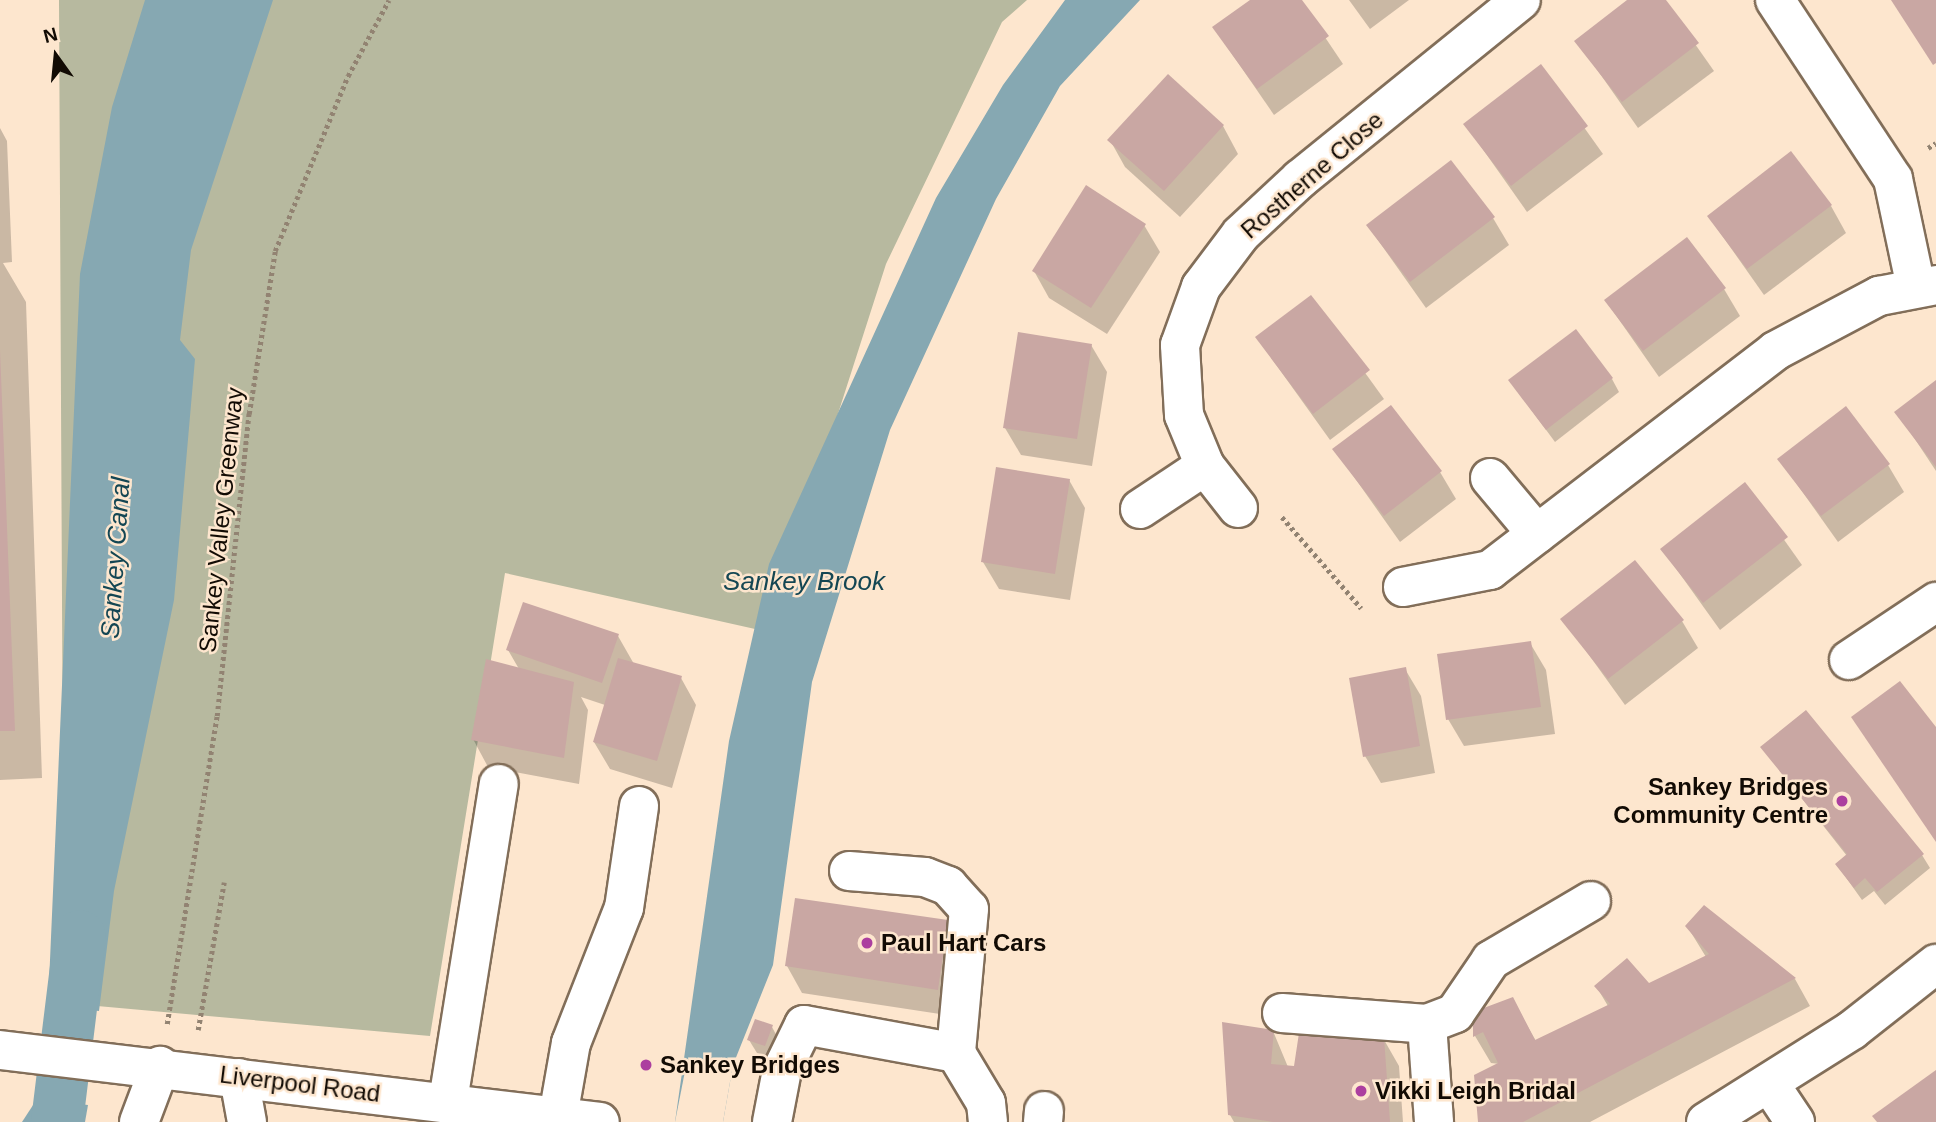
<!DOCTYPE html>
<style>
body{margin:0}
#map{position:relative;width:1936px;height:1122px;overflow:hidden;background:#fde6ce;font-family:Helvetica,sans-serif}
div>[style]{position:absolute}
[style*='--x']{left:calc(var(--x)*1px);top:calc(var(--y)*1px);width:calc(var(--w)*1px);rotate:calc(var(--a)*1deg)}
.green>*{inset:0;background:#b7b99f}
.water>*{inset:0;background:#86a8b2}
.pier>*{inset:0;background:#fde6ce}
.shadow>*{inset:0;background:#0003}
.canal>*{height:52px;margin:-26px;padding:0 26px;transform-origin:26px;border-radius:26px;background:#86a8b2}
.building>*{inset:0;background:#c9a7a3}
.path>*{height:4.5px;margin-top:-2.25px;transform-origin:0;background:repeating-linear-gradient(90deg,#928372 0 3.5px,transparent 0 7px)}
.roads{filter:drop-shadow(2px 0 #826e59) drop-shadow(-2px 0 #826e59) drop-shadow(0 2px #826e59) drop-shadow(0 -2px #826e59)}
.minor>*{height:38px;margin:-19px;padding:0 19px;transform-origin:19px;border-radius:19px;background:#fff}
.dots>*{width:19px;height:19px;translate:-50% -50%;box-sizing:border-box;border:4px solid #fde6ce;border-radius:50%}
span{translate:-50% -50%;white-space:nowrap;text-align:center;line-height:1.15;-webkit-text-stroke:5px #fde6ce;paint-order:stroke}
.street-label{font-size:24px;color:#120b04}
.poi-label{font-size:24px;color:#120b04;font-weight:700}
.right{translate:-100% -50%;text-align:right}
.left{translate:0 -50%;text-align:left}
.water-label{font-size:26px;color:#144653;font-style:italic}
.north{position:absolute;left:21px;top:21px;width:70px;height:70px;-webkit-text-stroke:5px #fde6ce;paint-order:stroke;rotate:345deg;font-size:19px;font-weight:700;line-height:28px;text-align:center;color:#120b04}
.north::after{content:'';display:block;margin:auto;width:24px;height:32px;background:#120b04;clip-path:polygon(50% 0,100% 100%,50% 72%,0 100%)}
</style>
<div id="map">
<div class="green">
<i style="clip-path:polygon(59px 0,1027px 0,1002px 22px,886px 264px,768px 632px,505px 573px,430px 1036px,64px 1003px)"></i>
</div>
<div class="water">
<i style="clip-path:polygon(145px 0,273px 0,191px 250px,180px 340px,195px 359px,174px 600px,114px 891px,99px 1011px,48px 1006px,80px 274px,112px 107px)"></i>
<i style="clip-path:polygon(1065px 0,1140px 0,1060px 86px,996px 199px,890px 430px,812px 682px,773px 965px,733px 1065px,723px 1122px,675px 1122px,729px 741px,769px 564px,936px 198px,1003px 85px)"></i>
<i style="clip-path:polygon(37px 1099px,88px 1105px,85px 1122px,22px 1122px)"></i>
</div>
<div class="pier">
<i style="clip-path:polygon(687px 1061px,733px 1065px,723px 1122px,675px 1122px)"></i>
</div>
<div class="shadow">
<i style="clip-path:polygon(1253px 0,1300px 0,1343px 64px,1274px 115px,1214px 28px)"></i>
<i style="clip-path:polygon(1349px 0,1409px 0,1370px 29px)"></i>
<i style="clip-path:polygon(1630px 0,1664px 0,1714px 71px,1638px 128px,1577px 41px)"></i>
<i style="clip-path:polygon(1541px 67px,1603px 154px,1527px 212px,1465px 124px)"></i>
<i style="clip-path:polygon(1168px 77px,1223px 126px,1238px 154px,1180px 217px,1125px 167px,1110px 140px)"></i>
<i style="clip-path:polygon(0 128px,7px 141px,12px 262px,3px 263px,26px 302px,42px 778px,0 780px)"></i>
<i style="clip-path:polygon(1831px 206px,1846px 233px,1764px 295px,1709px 217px)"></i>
<i style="clip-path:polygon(1493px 218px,1509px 245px,1426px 308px,1368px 226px)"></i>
<i style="clip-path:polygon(1144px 225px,1160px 252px,1107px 334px,1049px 298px,1034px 271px)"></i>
<i style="clip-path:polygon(1724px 289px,1740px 316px,1659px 377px,1606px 301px)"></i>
<i style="clip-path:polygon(1311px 298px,1384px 399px,1330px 440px,1257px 338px)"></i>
<i style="clip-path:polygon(1091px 345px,1107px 372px,1092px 466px,1021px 455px,1005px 428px)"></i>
<i style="clip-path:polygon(1612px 379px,1619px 392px,1555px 442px,1510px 381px)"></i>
<i style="clip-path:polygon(1936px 383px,1936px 471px,1897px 412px)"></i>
<i style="clip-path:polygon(1335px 450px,1440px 472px,1456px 499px,1400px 542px)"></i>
<i style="clip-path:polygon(1779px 459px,1888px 465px,1904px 492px,1838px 542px)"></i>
<i style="clip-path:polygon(1069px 480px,1085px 508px,1070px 600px,999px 589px,983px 562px)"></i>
<i style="clip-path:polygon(1745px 485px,1802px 565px,1720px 630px,1662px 549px)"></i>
<i style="clip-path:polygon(1563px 619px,1682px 621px,1698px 648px,1625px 705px)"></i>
<i style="clip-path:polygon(618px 636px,634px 664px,681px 678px,696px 705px,672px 788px,610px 769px,594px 742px,605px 705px,581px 697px,588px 710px,579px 784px,488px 767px,473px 739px,519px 669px,508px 650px)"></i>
<i style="clip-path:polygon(1530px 643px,1546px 670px,1555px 734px,1464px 746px,1448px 719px)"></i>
<i style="clip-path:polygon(1405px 669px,1421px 696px,1435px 773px,1381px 783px,1365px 756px)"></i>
<i style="clip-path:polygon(1762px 748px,1922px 855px,1930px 868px,1885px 905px,1874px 891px,1862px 900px,1837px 865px,1847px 856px)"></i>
<i style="clip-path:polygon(1704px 907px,1795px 979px,1810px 1006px,1590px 1122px,1480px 1122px,1500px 1064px,1491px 1063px,1475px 1036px,1475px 1013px,1512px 999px,1536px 1041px,1608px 1006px,1596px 986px,1648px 985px,1706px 957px,1687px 926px)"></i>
<i style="clip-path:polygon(947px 922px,963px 949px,953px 1016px,802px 993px,787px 966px)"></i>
<i style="clip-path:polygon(772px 1027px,779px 1040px,773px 1059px,757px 1053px,749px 1040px)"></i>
<i style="clip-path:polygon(1273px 1031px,1288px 1067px,1295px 1068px,1383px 1038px,1399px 1066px,1403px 1122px,1234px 1122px,1230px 1115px)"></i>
</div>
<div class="canal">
<i style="--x:57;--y:1122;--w:187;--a:-83"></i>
</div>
<div class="building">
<i style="clip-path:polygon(1250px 0,1302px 0,1329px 36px,1257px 89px,1212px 27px)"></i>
<i style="clip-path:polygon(1627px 0,1666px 0,1699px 43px,1622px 102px,1574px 41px)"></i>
<i style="clip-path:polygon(1891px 0,1936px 0,1936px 63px,1933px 65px)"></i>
<i style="clip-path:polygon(1541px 64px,1588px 126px,1511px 186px,1463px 124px)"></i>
<i style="clip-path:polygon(1168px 74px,1224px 125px,1164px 191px,1107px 140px)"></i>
<i style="clip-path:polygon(1791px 151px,1832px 205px,1747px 269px,1707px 216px)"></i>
<i style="clip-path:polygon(1451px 160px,1495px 217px,1410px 282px,1366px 225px)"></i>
<i style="clip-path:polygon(1086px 185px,1146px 224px,1091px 308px,1032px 271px)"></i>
<i style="clip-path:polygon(1687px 237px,1726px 288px,1643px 351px,1604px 300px)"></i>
<i style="clip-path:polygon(1311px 295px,1370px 370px,1313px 414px,1255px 337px)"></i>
<i style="clip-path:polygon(1576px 329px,1613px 378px,1546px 430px,1508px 380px)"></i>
<i style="clip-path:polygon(1018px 332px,1092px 344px,1077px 439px,1003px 428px)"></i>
<i style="clip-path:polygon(0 350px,15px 731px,0 731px)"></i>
<i style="clip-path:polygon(1936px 380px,1936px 467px,1894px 412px)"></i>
<i style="clip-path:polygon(1391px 405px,1442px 471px,1384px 516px,1332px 449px)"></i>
<i style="clip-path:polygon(1846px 406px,1890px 464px,1821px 516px,1777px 459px)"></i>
<i style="clip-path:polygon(996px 467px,1070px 479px,1055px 574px,981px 562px)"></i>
<i style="clip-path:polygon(1745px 482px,1788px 537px,1703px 603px,1660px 549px)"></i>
<i style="clip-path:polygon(1635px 560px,1684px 620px,1608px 679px,1560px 619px)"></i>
<i style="clip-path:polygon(523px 602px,619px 634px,602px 683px,506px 650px)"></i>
<i style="clip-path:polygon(1531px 641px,1541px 707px,1446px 720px,1437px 654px)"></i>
<i style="clip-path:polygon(618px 658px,682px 676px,657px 761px,593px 742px)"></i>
<i style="clip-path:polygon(486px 659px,574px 682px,564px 758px,471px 740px)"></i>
<i style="clip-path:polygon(1406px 667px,1420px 746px,1363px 757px,1349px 678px)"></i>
<i style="clip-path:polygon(1900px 681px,1936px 727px,1936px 842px,1851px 717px)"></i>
<i style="clip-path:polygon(1806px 710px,1924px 854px,1877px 892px,1865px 878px,1854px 888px,1835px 864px,1847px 854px,1760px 747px)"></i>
<i style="clip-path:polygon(795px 898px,948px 920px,938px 990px,785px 966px)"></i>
<i style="clip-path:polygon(1704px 905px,1796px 978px,1523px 1122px,1478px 1122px,1474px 1075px,1498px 1063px,1483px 1032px,1473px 1037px,1473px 1012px,1513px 997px,1535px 1040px,1610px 1004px,1594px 986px,1627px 958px,1649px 983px,1709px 954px,1685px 926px)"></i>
<i style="clip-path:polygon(755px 1019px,773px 1025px,765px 1046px,747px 1040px)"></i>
<i style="clip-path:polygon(1222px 1022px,1274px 1030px,1271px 1064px,1294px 1066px,1299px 1033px,1384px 1037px,1390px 1122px,1273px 1122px,1228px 1115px)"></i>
<i style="clip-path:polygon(1936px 1070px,1936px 1122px,1877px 1122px,1872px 1116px)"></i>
</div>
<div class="path">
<i style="--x:1928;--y:148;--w:9;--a:-32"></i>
<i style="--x:1282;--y:517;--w:121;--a:49"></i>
<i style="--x:167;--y:1024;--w:312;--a:-80.8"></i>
<i style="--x:217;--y:716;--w:304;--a:-84"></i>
<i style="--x:249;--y:414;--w:165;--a:-80.9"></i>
<i style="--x:275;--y:251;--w:190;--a:-67.4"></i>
<i style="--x:348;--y:76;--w:86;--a:-61.7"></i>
<i style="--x:198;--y:1030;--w:150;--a:-80"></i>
</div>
<div class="roads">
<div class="minor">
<i style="--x:1775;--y:0;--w:214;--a:56.6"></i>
<i style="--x:1893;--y:179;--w:110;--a:78"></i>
<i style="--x:1490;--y:478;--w:73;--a:50"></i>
<i style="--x:1238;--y:508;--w:53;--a:-128.2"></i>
<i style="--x:1205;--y:466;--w:55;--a:-112.4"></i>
<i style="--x:1184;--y:415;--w:70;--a:-93.3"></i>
<i style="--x:1180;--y:345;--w:62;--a:-70.1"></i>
<i style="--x:1201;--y:287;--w:66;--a:-53"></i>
<i style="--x:1241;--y:234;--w:81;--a:-43"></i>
<i style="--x:1300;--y:179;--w:284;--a:-39"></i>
<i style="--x:1140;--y:509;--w:78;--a:-33.5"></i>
<i style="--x:1403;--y:587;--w:89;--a:-11.1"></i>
<i style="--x:1490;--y:570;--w:359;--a:-37.5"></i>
<i style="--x:1775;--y:351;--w:118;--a:-27.9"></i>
<i style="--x:1879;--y:296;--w:58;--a:-10.9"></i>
<i style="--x:1849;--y:660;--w:105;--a:-33.7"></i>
<i style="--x:849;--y:871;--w:76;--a:4.5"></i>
<i style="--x:925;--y:877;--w:25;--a:21"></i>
<i style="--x:948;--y:886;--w:31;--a:48"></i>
<i style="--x:969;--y:909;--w:145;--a:95.2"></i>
<i style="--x:956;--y:1053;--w:58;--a:59"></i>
<i style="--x:986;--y:1103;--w:19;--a:84"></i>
<i style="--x:1282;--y:1013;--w:145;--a:4.3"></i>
<i style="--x:1427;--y:1024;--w:30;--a:-21"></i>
<i style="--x:1455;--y:1013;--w:64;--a:-55.8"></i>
<i style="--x:1491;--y:960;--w:116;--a:-30.5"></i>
<i style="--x:1427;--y:1024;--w:98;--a:85.9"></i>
<i style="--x:0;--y:1050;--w:604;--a:6.84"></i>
<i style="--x:239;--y:1078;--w:45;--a:79.7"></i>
<i style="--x:1769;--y:1083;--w:47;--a:56.3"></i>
<i style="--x:448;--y:1101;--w:321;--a:-80.9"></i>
<i style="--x:139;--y:1122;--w:60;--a:-69.4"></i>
<i style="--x:557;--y:1122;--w:80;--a:-80"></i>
<i style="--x:571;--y:1043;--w:145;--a:-68.6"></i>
<i style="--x:624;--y:908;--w:103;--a:-81.6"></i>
<i style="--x:772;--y:1122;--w:53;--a:-79.1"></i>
<i style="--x:782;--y:1070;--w:50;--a:-63.9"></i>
<i style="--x:804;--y:1025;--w:155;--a:10.4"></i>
<i style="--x:1043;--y:1122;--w:11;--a:-85"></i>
<i style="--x:1706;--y:1122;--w:173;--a:-32.2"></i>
<i style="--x:1852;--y:1030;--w:107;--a:-38.2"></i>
</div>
</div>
<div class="dots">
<i style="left:1842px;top:801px;background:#ac3f9f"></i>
<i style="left:867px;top:943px;background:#ac3f9f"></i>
<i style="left:646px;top:1065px;background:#ac3f9f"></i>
<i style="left:1361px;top:1091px;background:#ac3f9f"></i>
</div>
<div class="street-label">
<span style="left:1312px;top:175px;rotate:-41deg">Rostherne Close</span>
<span style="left:221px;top:520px;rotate:-84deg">Sankey Valley Greenway</span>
<span style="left:300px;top:1084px;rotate:7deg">Liverpool Road</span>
</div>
<div class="poi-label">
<span class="right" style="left:1828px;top:801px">Sankey Bridges<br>Community Centre</span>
<span class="left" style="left:881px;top:943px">Paul Hart Cars</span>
<span class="left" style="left:660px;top:1065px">Sankey Bridges</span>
<span class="left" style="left:1375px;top:1091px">Vikki Leigh Bridal</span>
</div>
<div class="water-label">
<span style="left:116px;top:558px;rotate:-86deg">Sankey Canal</span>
<span style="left:804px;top:582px">Sankey Brook</span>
</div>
<div class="north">N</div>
</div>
